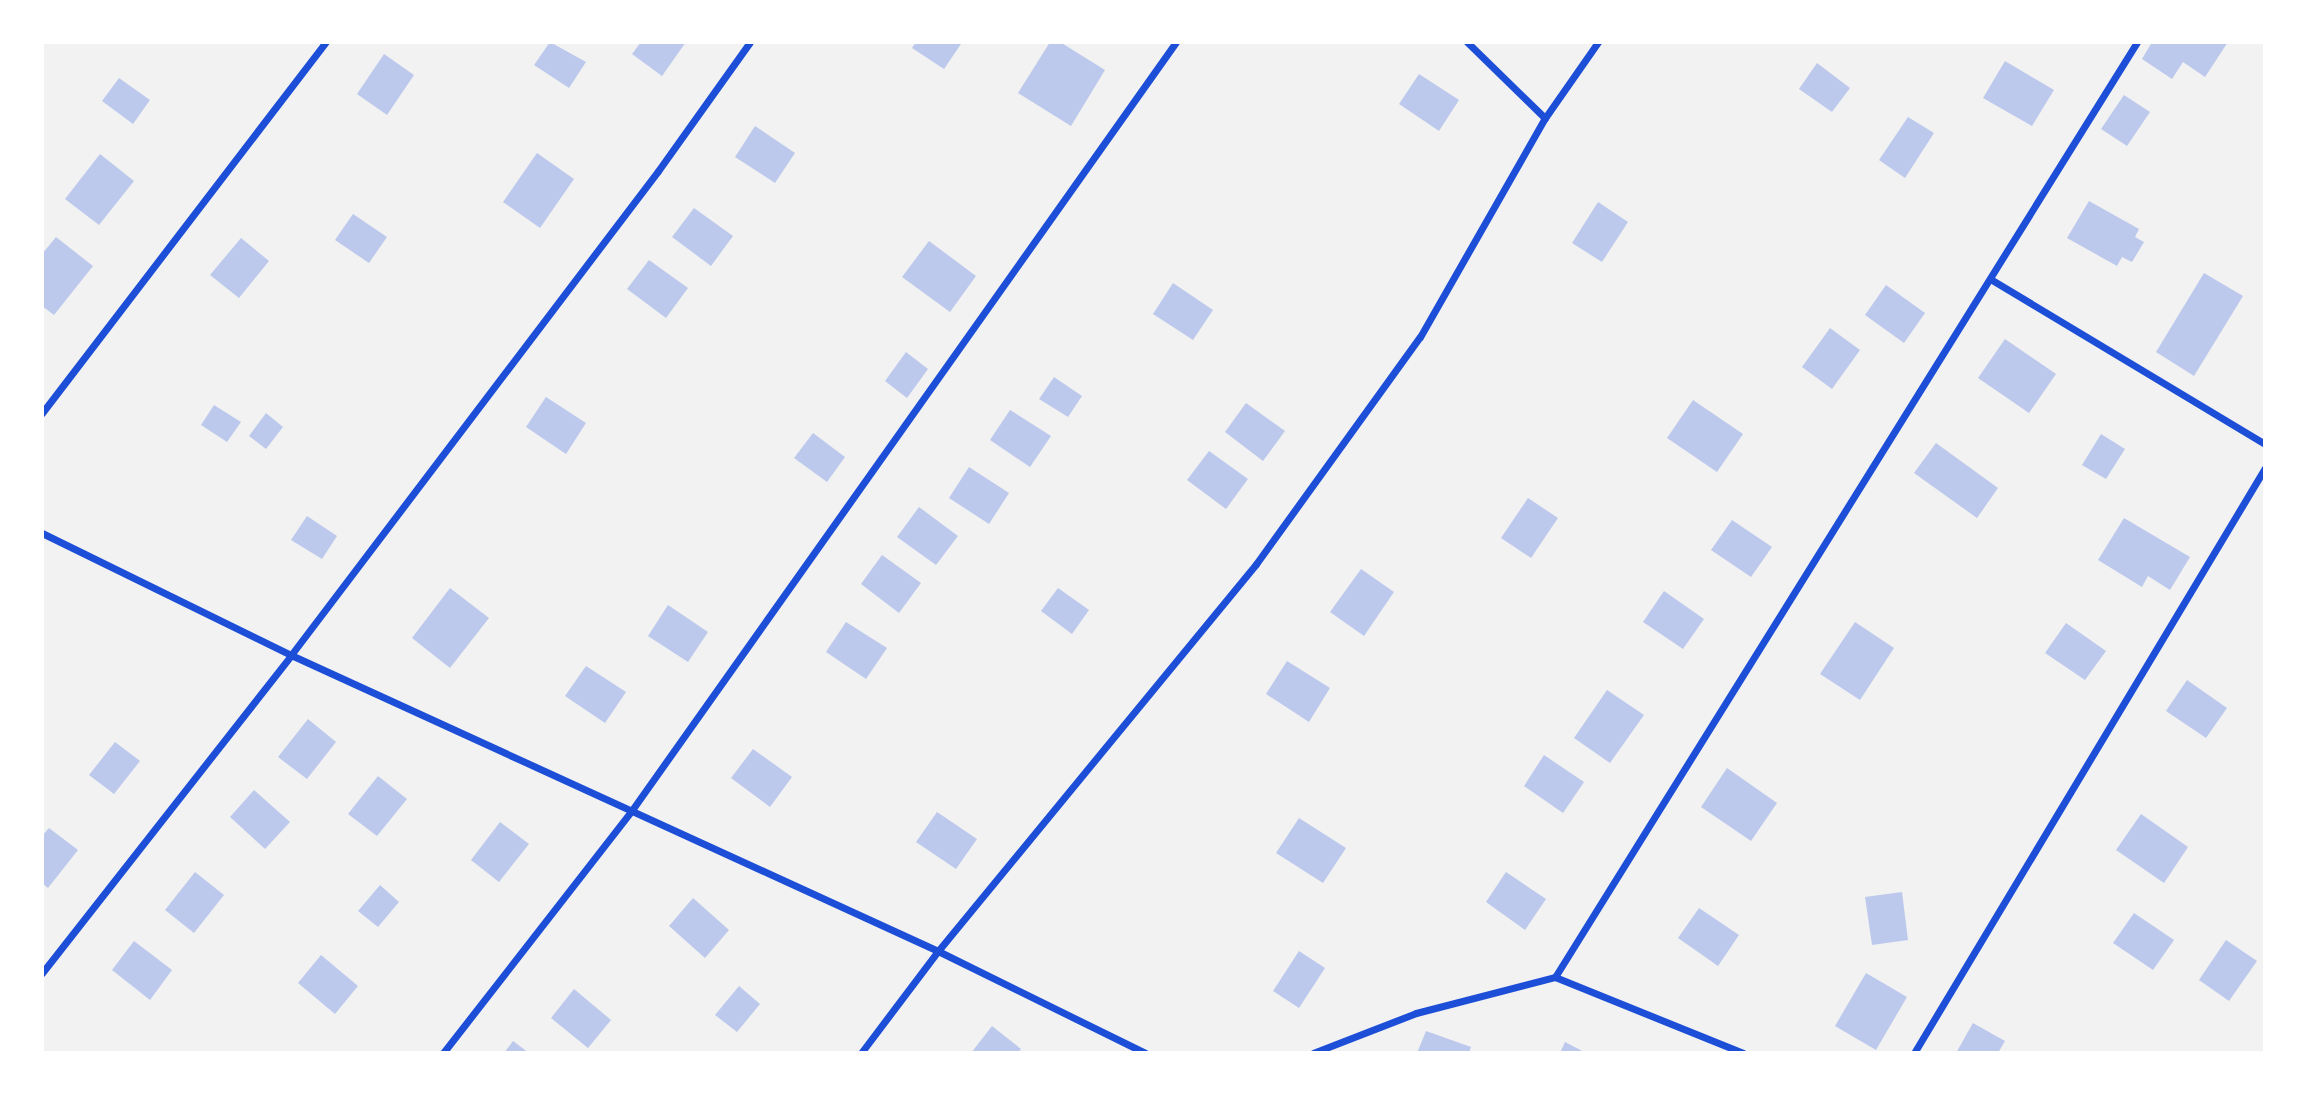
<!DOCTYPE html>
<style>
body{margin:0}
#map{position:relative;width:2307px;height:1095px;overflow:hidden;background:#f2f2f2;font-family:Mulish,sans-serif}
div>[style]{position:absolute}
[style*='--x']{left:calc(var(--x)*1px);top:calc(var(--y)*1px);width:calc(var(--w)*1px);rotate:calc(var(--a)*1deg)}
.building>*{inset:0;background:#bdc9ec}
.minor>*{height:7px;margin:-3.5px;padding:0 3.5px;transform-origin:3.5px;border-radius:3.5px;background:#1d4ed8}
span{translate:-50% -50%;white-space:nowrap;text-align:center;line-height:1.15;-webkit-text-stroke:7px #fff;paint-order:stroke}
.frame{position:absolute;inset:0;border:44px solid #fff;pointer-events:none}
</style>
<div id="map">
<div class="building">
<i style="clip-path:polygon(550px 42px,586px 62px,569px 88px,534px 65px)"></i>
<i style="clip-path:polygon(641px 42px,686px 42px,662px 76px,632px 54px)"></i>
<i style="clip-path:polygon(916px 42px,958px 42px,961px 44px,944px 69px,912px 48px)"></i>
<i style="clip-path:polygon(1050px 42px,1060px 42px,1105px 70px,1071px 126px,1018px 93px)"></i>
<i style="clip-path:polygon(2152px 42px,2228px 42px,2205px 77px,2183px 62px,2172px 79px,2142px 59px)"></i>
<i style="clip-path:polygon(384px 54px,414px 75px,387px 115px,357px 94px)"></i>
<i style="clip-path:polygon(2005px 61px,2054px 90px,2032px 126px,1983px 98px)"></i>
<i style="clip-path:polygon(1817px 63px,1850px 88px,1832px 112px,1799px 89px)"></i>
<i style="clip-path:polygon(1419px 74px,1459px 100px,1439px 131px,1399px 104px)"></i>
<i style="clip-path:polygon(119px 78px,150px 100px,133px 124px,102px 101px)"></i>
<i style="clip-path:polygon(2124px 95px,2150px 112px,2127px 146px,2101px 129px)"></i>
<i style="clip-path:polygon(1908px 117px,1934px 133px,1905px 178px,1879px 160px)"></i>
<i style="clip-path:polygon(755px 126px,795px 153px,775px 183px,735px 157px)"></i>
<i style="clip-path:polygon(537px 153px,574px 179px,540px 228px,503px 202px)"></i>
<i style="clip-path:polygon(100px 154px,134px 181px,99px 225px,65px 199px)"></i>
<i style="clip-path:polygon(2089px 201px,2139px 229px,2135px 237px,2144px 242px,2132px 262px,2122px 257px,2117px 266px,2067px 238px)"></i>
<i style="clip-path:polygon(1598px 202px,1628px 222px,1602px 262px,1572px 243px)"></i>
<i style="clip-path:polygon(694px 208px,733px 236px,711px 266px,672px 237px)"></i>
<i style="clip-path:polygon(353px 214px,387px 237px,369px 263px,335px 240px)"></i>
<i style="clip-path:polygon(56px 237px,93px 266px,54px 315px,42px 306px,42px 254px)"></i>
<i style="clip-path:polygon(241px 238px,269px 261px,239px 298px,210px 275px)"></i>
<i style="clip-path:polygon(929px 241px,976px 276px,950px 312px,902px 277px)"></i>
<i style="clip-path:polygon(649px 260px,688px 288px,666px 318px,627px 289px)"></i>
<i style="clip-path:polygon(2204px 273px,2243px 296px,2194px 376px,2156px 352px)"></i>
<i style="clip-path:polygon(1173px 283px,1213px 310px,1193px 340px,1153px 314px)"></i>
<i style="clip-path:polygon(1886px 285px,1925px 313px,1904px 343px,1865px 315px)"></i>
<i style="clip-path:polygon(1830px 328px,1860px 350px,1832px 389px,1802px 367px)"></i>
<i style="clip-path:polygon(2005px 339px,2056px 374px,2029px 413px,1978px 378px)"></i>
<i style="clip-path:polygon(906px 352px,928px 369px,907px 398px,885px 381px)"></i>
<i style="clip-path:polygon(1054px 377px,1082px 396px,1068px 417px,1039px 399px)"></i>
<i style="clip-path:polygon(546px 397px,586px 423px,566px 454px,526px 427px)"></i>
<i style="clip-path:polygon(1693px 400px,1743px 434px,1717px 472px,1667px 438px)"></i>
<i style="clip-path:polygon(1246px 403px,1285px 431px,1263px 461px,1225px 432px)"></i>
<i style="clip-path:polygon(214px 405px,241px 422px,227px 442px,201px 425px)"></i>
<i style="clip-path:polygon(1010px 410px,1051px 436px,1030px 467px,990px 440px)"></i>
<i style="clip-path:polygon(266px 413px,283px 427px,266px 449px,249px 436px)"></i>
<i style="clip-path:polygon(813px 433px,845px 457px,827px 482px,794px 458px)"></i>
<i style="clip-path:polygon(2101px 434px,2125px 449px,2106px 479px,2082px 465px)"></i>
<i style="clip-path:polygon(1936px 443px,1998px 488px,1977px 518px,1914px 473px)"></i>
<i style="clip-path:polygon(1209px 451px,1248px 479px,1226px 509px,1187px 480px)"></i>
<i style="clip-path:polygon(969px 467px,1009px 493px,989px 524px,949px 498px)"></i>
<i style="clip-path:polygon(1528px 498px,1558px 518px,1531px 558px,1501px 538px)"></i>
<i style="clip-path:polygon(919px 507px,958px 536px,936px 565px,897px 537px)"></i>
<i style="clip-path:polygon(307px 516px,337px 536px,322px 559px,291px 540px)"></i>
<i style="clip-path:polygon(2124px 518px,2190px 557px,2170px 590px,2148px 576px,2142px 587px,2098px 560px)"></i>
<i style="clip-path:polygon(1732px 520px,1772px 547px,1751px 577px,1711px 550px)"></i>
<i style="clip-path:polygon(882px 555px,921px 583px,899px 613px,861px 584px)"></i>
<i style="clip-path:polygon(1361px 569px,1394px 592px,1364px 636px,1330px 612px)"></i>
<i style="clip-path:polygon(450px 588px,489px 618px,450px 668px,412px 638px)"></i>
<i style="clip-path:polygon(1058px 588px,1089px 610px,1072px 634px,1041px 611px)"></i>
<i style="clip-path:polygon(1664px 591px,1704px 619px,1683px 649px,1643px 622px)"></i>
<i style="clip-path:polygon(668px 605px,708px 632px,688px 662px,648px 636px)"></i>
<i style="clip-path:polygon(846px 622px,887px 648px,866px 679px,826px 652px)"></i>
<i style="clip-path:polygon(1855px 622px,1894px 648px,1860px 700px,1820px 674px)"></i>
<i style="clip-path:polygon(2066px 623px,2106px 651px,2085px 680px,2045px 653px)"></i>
<i style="clip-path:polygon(1287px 661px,1330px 688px,1309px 722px,1266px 694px)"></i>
<i style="clip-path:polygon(586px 666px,626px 692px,605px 723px,565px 696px)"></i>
<i style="clip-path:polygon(2187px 680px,2227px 708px,2206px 738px,2166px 711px)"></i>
<i style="clip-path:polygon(1607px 690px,1644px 715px,1610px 763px,1574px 738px)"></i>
<i style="clip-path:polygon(308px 719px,336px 742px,307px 779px,278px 757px)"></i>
<i style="clip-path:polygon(115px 742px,140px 761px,114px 794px,89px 775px)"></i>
<i style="clip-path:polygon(753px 749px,792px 777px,770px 807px,731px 778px)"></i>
<i style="clip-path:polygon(1544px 755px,1584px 782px,1563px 813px,1524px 786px)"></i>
<i style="clip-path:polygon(1727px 768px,1777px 803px,1751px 841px,1701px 807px)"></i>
<i style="clip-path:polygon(378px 776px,407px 799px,377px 836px,348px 814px)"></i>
<i style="clip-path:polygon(254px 790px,290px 822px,265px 849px,230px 817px)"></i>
<i style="clip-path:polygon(937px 812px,977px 839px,956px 869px,916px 842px)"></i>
<i style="clip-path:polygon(2141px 814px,2188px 847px,2164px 883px,2116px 850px)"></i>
<i style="clip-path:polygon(1299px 818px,1346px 848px,1323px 883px,1276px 853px)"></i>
<i style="clip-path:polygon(500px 822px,529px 844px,499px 882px,471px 860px)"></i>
<i style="clip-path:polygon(49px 828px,78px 850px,48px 888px,42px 883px,42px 836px)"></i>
<i style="clip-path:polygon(195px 872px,224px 895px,194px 933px,165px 910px)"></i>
<i style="clip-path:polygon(1506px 872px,1546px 899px,1525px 930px,1486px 902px)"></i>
<i style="clip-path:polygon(380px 885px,399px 902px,378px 927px,358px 911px)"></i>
<i style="clip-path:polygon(1902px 892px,1908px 940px,1872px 945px,1865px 897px)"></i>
<i style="clip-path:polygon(693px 898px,729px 930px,705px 958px,669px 926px)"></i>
<i style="clip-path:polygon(1699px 908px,1739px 935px,1718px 966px,1678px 938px)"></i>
<i style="clip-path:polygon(2134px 913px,2174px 940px,2153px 970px,2113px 943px)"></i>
<i style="clip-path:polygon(2226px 940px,2257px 961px,2229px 1001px,2199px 980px)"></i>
<i style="clip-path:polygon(134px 941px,172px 970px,150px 1000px,112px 970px)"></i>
<i style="clip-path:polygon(1299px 951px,1325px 968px,1299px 1008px,1273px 991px)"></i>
<i style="clip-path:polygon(321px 955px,358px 986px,335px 1014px,298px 983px)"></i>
<i style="clip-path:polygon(1866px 973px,1907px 997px,1876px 1050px,1835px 1026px)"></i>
<i style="clip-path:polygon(739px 986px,760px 1004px,737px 1032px,715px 1015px)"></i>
<i style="clip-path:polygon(574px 989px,611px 1020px,588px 1048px,551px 1018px)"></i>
<i style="clip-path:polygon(1973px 1023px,2005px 1041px,1998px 1053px,1956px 1053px)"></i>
<i style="clip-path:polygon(992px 1026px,1021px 1049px,1018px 1053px,971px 1053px)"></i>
<i style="clip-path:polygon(1426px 1031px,1471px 1047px,1469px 1053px,1417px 1053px)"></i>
<i style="clip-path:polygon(513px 1041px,529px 1053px,504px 1053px)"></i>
<i style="clip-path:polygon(1565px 1042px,1586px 1053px,1560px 1053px)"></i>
</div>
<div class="minor">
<i style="--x:1467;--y:42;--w:109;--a:44.3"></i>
<i style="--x:1992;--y:280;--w:318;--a:31"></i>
<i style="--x:42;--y:413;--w:467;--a:-52.6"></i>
<i style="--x:42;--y:533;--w:277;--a:26.1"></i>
<i style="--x:291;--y:655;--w:711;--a:24.58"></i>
<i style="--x:938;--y:951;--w:231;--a:26.2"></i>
<i style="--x:42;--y:973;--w:404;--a:-51.9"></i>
<i style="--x:291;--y:655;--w:607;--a:-52.83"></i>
<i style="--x:658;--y:171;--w:158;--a:-54.5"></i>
<i style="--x:1555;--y:977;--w:1101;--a:-58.1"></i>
<i style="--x:443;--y:1053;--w:308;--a:-52.1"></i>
<i style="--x:632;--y:810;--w:941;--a:-54.69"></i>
<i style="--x:861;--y:1053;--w:128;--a:-53"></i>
<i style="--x:938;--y:951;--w:501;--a:-50.59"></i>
<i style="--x:1256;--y:564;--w:280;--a:-54.2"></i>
<i style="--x:1420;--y:337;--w:252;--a:-60.3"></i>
<i style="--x:1545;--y:118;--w:93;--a:-55.1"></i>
<i style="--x:1313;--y:1053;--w:110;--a:-21.2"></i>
<i style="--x:1416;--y:1013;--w:144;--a:-14.5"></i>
<i style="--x:1555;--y:977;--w:203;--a:22"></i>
<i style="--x:1914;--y:1053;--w:682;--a:-59.04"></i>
</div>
<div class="frame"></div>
</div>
